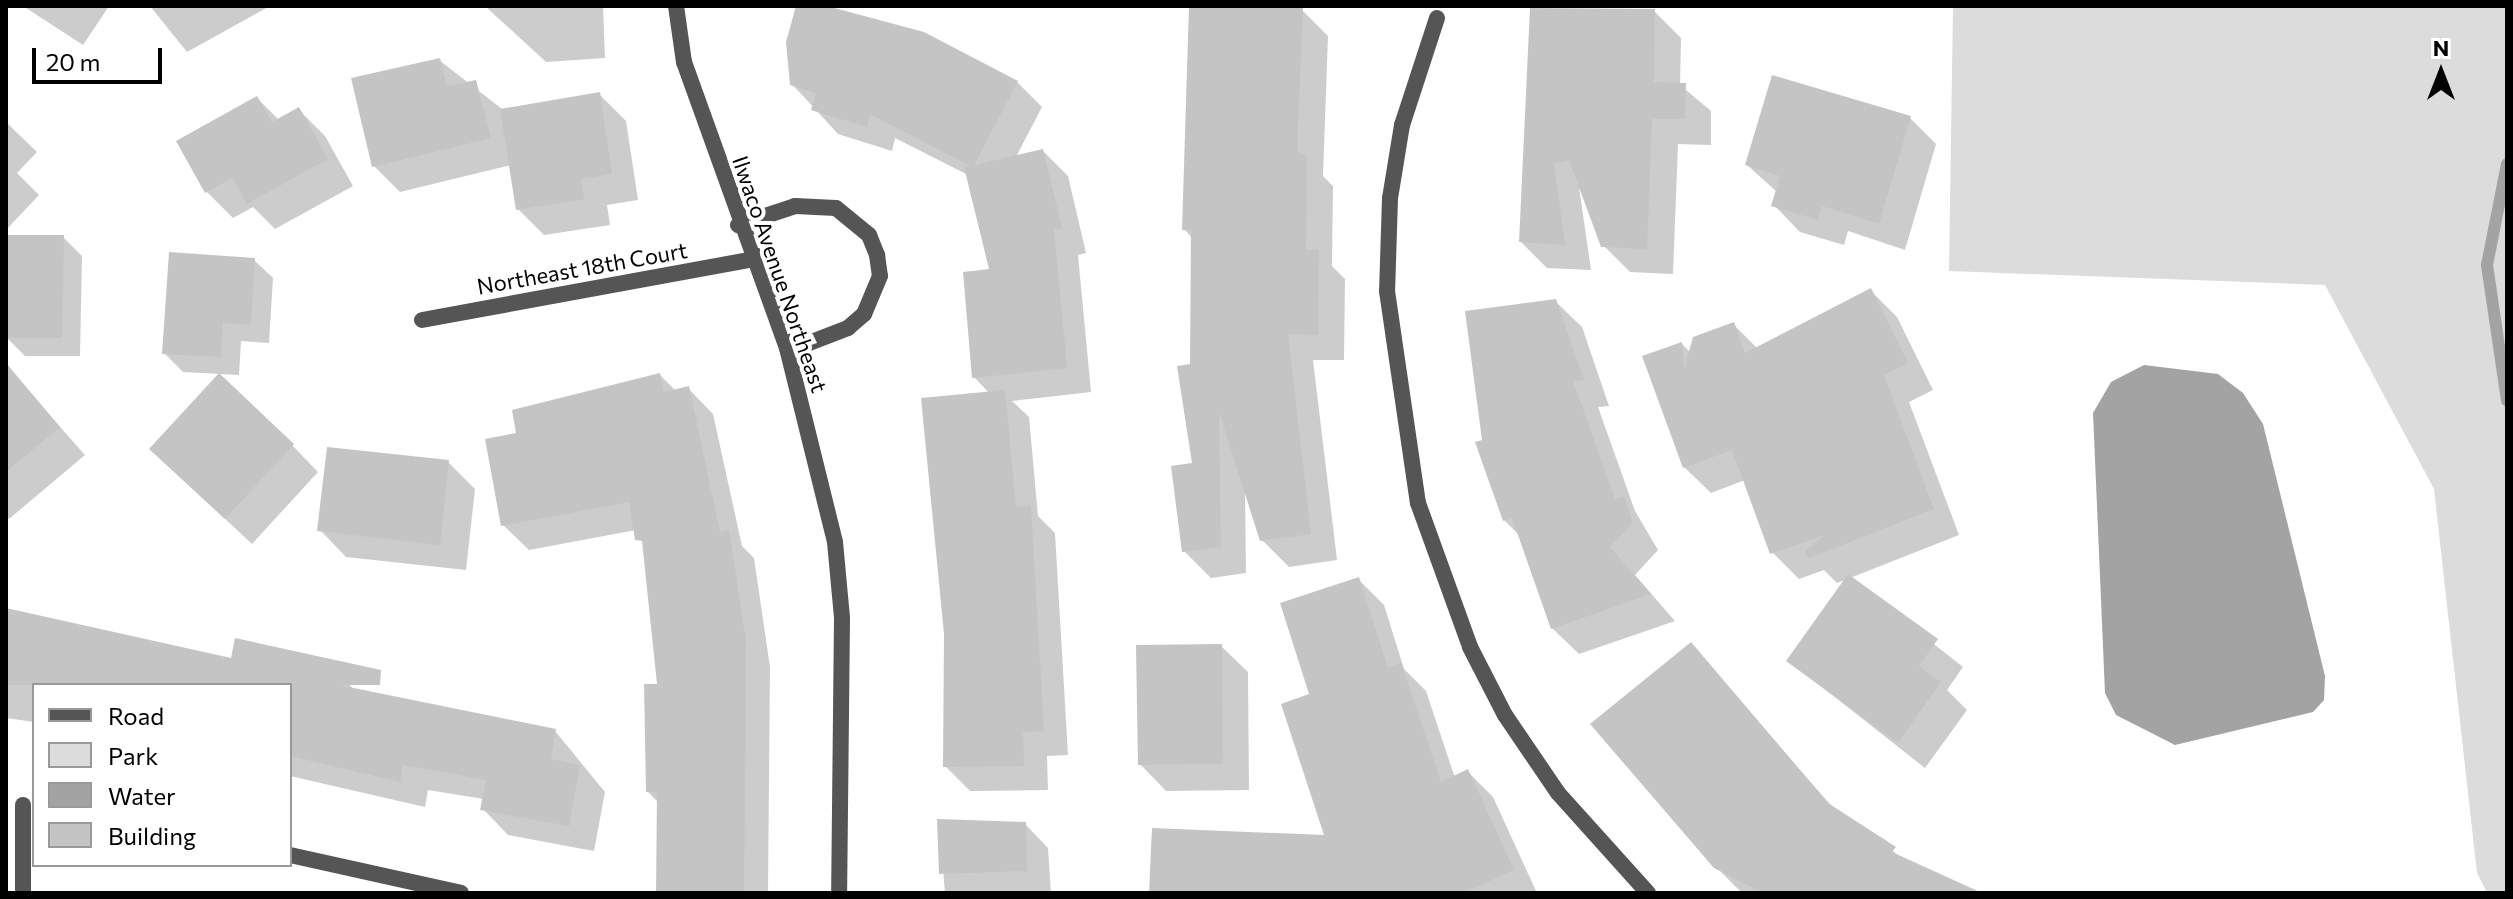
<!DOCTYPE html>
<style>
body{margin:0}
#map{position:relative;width:2513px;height:899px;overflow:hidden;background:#fff;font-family:Commissioner,sans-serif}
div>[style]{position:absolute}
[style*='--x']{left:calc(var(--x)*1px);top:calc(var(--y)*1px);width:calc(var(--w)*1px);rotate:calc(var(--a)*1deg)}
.green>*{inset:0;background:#dcdcdc}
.water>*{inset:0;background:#a3a3a3}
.shadow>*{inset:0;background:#0003}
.stream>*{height:12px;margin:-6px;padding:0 6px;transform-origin:6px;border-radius:6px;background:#a3a3a3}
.building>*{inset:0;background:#c4c4c4}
.street>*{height:16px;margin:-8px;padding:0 8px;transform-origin:8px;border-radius:8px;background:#555}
span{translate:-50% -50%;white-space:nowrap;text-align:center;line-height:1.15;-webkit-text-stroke:8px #fff;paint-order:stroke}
.street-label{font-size:22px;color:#000}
.frame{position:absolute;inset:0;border:8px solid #000;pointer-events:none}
.legend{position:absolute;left:32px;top:683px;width:260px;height:184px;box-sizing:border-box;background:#fff;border:2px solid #999;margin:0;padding:10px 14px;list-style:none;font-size:24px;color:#000}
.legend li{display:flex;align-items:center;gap:16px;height:40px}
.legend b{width:40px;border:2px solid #999}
.north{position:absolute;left:2401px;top:32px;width:80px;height:80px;-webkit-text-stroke:6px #fff;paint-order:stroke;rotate:0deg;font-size:22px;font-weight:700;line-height:32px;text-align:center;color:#000}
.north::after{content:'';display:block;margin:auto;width:28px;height:36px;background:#000;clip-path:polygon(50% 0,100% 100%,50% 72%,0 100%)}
.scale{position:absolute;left:32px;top:48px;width:130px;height:36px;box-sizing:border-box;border:4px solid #000;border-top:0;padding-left:10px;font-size:24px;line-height:28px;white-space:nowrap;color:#000;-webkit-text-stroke:6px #fff;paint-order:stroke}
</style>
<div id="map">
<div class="green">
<i style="clip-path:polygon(1953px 6px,2507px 6px,2507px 893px,2487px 893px,2477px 873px,2434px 489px,2325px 285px,1949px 271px)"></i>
</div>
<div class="water">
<i style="clip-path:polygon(2144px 365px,2218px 374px,2243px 393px,2263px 424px,2325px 676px,2324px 700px,2313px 712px,2175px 745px,2116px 715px,2105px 693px,2093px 413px,2111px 382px)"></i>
</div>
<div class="shadow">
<i style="clip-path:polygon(23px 6px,109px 6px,83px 45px)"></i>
<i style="clip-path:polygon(150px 6px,270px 6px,187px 52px)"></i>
<i style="clip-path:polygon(485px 6px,603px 6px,605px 58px,546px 62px)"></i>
<i style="clip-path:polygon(798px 6px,822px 6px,1017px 82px,1042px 107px,1016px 157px,1043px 151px,1068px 176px,1086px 253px,1078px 255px,1091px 392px,1012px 401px,1029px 417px,1038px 516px,1055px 533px,1068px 755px,1047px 756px,1048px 790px,970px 791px,945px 766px,990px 394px,974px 377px,991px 271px,968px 175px,895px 138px,892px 151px,838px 134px,792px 84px)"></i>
<i style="clip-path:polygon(1191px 6px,1302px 10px,1328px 36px,1323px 176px,1333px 186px,1332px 266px,1345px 279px,1344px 360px,1313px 360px,1337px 560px,1289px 567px,1262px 540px,1245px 491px,1246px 573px,1211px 578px,1184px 551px,1194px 465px,1193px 239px,1184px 229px)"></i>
<i style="clip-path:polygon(1532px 10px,1654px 11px,1681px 38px,1680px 85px,1711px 111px,1711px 145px,1678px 144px,1673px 274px,1630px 272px,1603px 245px,1579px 187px,1591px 270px,1547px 268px,1521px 242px)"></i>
<i style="clip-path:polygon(439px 60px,502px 109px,599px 94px,626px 121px,638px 200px,607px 205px,610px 225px,544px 235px,518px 209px,511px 165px,400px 192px,374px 166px)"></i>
<i style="clip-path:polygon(257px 98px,279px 120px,299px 110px,325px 136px,353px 186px,275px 229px,253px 207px,233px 218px,207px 192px)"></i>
<i style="clip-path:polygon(1910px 118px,1936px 144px,1905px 250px,1848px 231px,1844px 245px,1800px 232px,1774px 205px,1777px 192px,1747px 165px)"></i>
<i style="clip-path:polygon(6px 122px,37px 152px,17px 173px,39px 195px,6px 230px)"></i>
<i style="clip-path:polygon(6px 237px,63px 237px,82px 256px,80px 356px,25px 356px,6px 337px)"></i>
<i style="clip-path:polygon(254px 260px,273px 278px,269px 343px,241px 341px,239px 375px,183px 372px,164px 353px)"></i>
<i style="clip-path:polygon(1870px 290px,1897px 317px,1933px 390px,1909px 402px,1959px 535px,1850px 578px,1963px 667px,1947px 690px,1967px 710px,1925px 768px,1789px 661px,1847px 579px,1837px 583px,1824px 570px,1799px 579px,1772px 552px,1745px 480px,1711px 493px,1684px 467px,1682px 344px,1691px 353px,1734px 325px,1758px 349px)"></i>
<i style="clip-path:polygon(1555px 301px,1582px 327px,1609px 406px,1598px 407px,1635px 511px,1658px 550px,1635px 575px,1675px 621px,1579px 654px,1552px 628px,1520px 536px,1504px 520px,1485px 441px)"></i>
<i style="clip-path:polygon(6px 366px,85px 455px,9px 519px,6px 516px)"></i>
<i style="clip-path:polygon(660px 375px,676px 391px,688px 388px,713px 414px,742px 546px,754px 558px,770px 667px,768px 893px,658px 893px,659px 803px,648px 792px,659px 686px,645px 547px,636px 530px,529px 550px,503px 525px,518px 435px)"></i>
<i style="clip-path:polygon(292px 445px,318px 472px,252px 544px,178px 475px)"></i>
<i style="clip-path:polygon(448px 462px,475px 489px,466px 570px,346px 557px,320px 530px)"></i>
<i style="clip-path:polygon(1359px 580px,1384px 605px,1404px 669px,1426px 691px,1455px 778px,1468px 772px,1493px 797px,1537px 893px,1317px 893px,1327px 837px,1312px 695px)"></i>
<i style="clip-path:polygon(6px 612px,232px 660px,330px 661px,354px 690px,555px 731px,605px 792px,594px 851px,508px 835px,483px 809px,484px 799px,428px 790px,425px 807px,290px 776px,290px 685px,34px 685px,34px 722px,6px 718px)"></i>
<i style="clip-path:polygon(1691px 645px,1835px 810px,1908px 862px,1978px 893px,1742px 893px,1716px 867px)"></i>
<i style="clip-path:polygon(1221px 646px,1248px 672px,1249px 790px,1166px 791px,1140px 764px)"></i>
<i style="clip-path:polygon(939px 821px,1025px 824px,1048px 848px,1051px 893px,945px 893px)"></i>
</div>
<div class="stream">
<i style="--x:2507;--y:164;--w:103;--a:101.2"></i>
<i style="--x:2487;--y:265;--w:137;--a:81.6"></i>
</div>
<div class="building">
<i style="clip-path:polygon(796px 6px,827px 6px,924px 32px,1018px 81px,974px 165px,1043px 149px,1062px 228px,1054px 230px,1067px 368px,972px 378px,963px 272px,989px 269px,964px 167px,970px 166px,870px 114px,867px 127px,811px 110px,816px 93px,790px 85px,786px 42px)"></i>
<i style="clip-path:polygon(1189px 6px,1303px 8px,1297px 150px,1307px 157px,1306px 250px,1319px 250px,1318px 335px,1288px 334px,1311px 534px,1260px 541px,1219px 412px,1221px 547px,1182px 552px,1171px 466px,1192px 463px,1177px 366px,1190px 364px,1191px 230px,1182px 230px)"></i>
<i style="clip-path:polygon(1530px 8px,1655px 9px,1654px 82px,1686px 83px,1685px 119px,1652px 119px,1647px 249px,1601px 247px,1569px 160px,1554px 164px,1565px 245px,1519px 242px)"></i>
<i style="clip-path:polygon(440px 58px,447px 86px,476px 80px,491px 138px,372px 167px,351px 78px)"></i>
<i style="clip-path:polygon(1772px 75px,1911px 116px,1879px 224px,1822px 206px,1818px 220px,1771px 206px,1780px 176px,1745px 165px)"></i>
<i style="clip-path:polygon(600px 92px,612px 174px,581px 179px,584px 199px,516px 210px,500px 109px)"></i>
<i style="clip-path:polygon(257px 96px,272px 122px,299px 107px,328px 159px,247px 204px,232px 178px,205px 193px,176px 141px)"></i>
<i style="clip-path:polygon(6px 235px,64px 235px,62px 338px,6px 338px)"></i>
<i style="clip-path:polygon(169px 252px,255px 258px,251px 325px,223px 323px,221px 357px,162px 354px)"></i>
<i style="clip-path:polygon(1871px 288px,1908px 363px,1884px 375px,1934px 509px,1809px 558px,1805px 551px,1825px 535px,1770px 554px,1732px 450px,1683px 468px,1642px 356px,1682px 342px,1684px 369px,1693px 337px,1734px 322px,1745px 353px)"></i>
<i style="clip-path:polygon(1556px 299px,1584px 380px,1573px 381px,1615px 499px,1624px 496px,1633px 523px,1610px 547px,1651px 594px,1551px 629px,1512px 518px,1503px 521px,1475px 442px,1482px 440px,1465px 311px)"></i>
<i style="clip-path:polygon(6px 363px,60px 427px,6px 472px)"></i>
<i style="clip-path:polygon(219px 373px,294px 444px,225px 519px,149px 449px)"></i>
<i style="clip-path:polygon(660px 373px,664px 392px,689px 386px,720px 532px,729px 530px,746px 641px,744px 893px,656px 893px,657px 792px,646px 792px,644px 684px,657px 684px,642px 541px,635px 540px,629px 502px,501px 526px,485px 439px,516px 433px,512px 410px)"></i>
<i style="clip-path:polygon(1005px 390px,1016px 507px,1031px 506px,1044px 731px,1023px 732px,1024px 766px,943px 767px,944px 634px,921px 398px)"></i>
<i style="clip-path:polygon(327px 447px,449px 460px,440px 545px,317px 531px)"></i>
<i style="clip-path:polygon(1848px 574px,1938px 639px,1919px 666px,1941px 682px,1898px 743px,1786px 661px)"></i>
<i style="clip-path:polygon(1359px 577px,1388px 668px,1401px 663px,1441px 782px,1468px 769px,1514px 870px,1463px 893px,1149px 893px,1152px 828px,1324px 835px,1281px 704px,1309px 694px,1280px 603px)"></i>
<i style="clip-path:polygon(6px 608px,231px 658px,235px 638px,381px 670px,380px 685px,339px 685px,556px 729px,551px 759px,580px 765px,569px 826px,480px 810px,486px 780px,403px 765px,400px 782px,290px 756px,290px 685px,6px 685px)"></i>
<i style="clip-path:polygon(1691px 642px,1828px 803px,1896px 847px,1892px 852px,1982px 893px,1763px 893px,1714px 868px,1590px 724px)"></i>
<i style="clip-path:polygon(1222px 644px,1223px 764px,1138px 765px,1136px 645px)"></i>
<i style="clip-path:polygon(937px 819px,1026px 822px,1027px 871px,939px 874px)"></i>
</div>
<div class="street">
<i style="--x:676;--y:6;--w:57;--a:81.9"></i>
<i style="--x:684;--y:62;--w:304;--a:70.2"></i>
<i style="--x:787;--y:348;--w:200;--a:76.1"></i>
<i style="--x:835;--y:542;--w:76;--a:84.7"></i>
<i style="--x:842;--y:618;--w:275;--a:90.6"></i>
<i style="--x:1437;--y:18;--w:113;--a:108.1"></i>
<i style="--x:1402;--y:125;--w:74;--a:99.3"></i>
<i style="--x:1390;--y:198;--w:93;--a:91.8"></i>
<i style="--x:1387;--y:291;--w:214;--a:81.7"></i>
<i style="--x:1418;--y:503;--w:153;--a:70.1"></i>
<i style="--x:1470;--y:647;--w:76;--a:62.8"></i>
<i style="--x:1505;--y:715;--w:94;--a:55.8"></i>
<i style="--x:1558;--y:793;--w:135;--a:48"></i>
<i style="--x:738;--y:225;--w:60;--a:-18.4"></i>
<i style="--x:795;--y:206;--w:41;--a:2.8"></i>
<i style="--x:836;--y:208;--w:43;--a:39.3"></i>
<i style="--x:869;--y:235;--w:22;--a:68"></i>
<i style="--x:877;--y:255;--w:21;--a:82"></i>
<i style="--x:880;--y:276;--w:41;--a:112.8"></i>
<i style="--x:864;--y:314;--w:21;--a:139"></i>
<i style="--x:848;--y:328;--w:64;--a:159"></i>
<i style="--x:422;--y:320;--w:333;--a:-10.4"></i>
<i style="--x:23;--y:805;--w:88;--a:90"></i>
<i style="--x:290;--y:855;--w:175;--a:12.5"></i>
</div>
<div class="street-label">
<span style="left:582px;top:268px;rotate:-10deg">Northeast 18th Court</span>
<span style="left:780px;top:274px;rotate:71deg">Ilwaco Avenue Northeast</span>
</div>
<div class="frame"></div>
<ul class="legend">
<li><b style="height:10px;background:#555"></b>Road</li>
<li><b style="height:22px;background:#dcdcdc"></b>Park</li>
<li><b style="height:22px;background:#a3a3a3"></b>Water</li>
<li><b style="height:22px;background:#c4c4c4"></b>Building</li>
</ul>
<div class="north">N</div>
<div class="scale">20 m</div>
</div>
